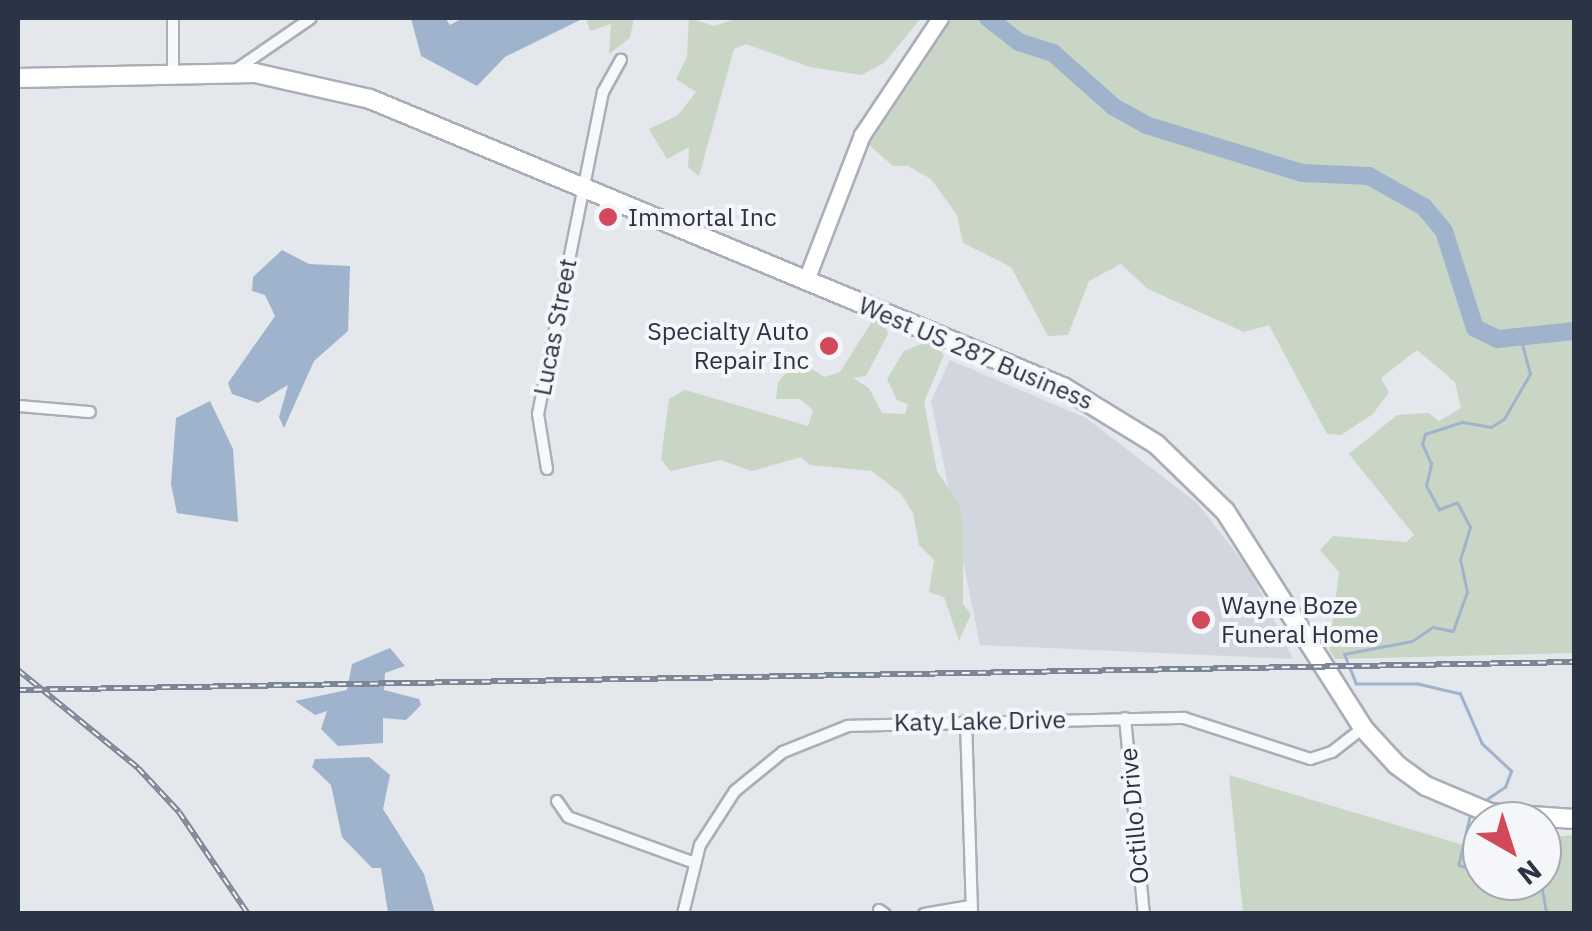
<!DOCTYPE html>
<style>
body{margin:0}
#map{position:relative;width:1592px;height:931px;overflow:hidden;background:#e4e7ec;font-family:"IBM Plex Sans",sans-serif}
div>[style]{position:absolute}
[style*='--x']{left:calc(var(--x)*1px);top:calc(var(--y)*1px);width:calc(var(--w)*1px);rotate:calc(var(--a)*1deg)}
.built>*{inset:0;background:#d2d6de}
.green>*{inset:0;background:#c9d6c5}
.water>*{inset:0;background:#9fb4cc}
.stream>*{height:2.5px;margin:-1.25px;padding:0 1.25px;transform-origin:1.25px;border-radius:1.25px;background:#9fb4cc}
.river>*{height:18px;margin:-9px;padding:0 9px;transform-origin:9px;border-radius:9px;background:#9fb4cc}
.roads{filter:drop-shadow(2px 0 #a9aeb7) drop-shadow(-2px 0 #a9aeb7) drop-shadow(0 2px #a9aeb7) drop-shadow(0 -2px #a9aeb7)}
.minor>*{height:10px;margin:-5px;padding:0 5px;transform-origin:5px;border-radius:5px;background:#f7f8fa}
.secondary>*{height:15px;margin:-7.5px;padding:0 7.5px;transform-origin:7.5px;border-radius:7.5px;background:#fff}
.primary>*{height:18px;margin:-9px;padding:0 9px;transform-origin:9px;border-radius:9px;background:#fff}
.rail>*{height:6px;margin-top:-3px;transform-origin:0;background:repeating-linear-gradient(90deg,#f4f6f9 0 8px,#7d8696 0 16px);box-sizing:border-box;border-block:2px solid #7d8696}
.dots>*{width:28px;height:28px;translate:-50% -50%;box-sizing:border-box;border:5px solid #f4f6f9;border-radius:50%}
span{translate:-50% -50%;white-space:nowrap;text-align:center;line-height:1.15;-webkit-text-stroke:8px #f4f6f9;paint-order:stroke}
.poi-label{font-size:25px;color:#2b3445}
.left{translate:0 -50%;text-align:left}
.right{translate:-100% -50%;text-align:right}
.street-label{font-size:25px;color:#2b3445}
.frame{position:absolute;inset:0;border:20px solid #2b3445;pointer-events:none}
.north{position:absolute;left:1462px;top:801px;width:100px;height:100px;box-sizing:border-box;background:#f4f6f9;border:2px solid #a4a8b1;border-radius:50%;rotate:141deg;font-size:28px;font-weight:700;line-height:40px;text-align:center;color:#2b3445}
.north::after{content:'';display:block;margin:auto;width:35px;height:45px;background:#d1495b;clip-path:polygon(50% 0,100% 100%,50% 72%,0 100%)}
</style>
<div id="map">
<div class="built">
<i style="clip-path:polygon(950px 360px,1086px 418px,1197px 503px,1251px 572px,1293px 659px,980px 645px,931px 401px)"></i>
</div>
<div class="green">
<i style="clip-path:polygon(586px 18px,634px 18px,630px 38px,609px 54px,611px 24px,590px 31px)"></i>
<i style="clip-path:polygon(689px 18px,714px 26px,739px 18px,921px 18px,884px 63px,861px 75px,810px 67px,746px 44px,734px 49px,699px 176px,688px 167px,689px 147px,667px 159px,649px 129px,678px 115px,696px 92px,676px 79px,687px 57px)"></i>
<i style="clip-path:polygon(953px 18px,1574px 18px,1574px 653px,1335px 659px,1329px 649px,1339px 572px,1320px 550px,1333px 536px,1406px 542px,1414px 535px,1349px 454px,1397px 415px,1429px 413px,1439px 421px,1461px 408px,1455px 382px,1417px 350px,1381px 378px,1389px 392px,1373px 414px,1341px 435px,1327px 434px,1269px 325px,1244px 332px,1148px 289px,1121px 264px,1089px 281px,1068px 335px,1048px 336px,1011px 267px,963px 243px,957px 215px,931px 179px,908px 166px,893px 166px,869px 145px)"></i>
<i style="clip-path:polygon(873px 320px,883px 320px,888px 334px,866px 376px,853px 378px,869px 388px,882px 413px,905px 414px,908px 404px,897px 400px,887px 379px,904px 351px,929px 341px,944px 355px,924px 402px,937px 471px,958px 502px,963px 525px,963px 604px,971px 614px,959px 641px,944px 597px,929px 592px,934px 560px,919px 545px,913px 513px,901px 494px,872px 471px,810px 465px,801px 457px,752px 471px,720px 460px,670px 471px,661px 459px,669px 399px,685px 390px,808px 426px,813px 410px,800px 399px,776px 399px,778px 382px,798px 360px,824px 377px,840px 372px)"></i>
<i style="clip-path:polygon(1229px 775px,1460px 844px,1482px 843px,1482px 881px,1542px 881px,1542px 838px,1574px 835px,1574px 913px,1243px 913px)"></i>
</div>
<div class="water">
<i style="clip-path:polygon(411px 18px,445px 18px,450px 25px,463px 18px,580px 20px,505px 57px,477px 86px,421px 56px)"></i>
<i style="clip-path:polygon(282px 250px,309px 264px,350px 266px,348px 331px,314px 361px,284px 428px,279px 417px,288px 385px,258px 403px,232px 394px,228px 383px,275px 316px,265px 295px,252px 291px,253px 277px)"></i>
<i style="clip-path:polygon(210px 401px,233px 449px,238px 522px,177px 513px,171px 484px,176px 418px)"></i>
<i style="clip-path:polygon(390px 648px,405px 666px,385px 673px,384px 690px,419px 699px,421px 705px,406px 720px,383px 718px,383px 743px,338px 746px,321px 729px,327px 711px,315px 715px,295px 701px,347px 690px,352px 664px)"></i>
<i style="clip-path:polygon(369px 757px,390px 775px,383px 809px,424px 874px,435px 913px,388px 913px,381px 868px,372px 868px,342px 837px,331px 785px,312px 767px,315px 759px)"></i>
</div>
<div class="stream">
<i style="--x:1487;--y:799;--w:22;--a:-34"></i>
<i style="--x:1505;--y:787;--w:17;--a:-69"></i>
<i style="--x:1511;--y:771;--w:40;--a:-137"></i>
<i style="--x:1482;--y:744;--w:55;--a:-113.7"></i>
<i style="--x:1460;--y:694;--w:43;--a:-166.6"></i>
<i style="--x:1418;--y:684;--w:62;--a:180"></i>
<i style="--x:1356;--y:684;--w:32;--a:-112"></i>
<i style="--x:1344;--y:654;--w:69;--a:-10.8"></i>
<i style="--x:1412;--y:641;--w:25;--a:-34"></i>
<i style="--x:1433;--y:627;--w:20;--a:11"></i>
<i style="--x:1453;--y:631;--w:41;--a:-70.3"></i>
<i style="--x:1467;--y:592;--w:33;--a:-102"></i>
<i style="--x:1460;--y:560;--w:34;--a:-73"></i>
<i style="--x:1470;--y:527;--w:27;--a:-118"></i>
<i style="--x:1457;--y:503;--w:19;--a:159"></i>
<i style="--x:1439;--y:510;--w:27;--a:-118"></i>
<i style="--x:1426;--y:486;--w:23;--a:-77"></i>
<i style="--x:1431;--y:464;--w:22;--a:-114"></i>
<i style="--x:1422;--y:444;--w:10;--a:-73"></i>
<i style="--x:1425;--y:434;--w:40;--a:-18"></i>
<i style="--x:1463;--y:422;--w:28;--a:10"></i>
<i style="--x:1491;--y:427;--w:15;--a:-32"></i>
<i style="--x:1504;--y:419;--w:52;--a:-60"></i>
<i style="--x:1530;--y:374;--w:38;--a:-105"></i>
<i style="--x:1470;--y:817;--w:49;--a:102.9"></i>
<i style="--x:1459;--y:865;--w:24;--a:15"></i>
<i style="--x:1541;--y:881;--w:34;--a:80"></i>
</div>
<div class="river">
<i style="--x:988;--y:18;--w:39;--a:38"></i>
<i style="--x:1019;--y:42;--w:36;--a:18"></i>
<i style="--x:1053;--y:53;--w:81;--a:41.5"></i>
<i style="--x:1114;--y:107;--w:37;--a:29"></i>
<i style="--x:1146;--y:125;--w:163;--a:17.1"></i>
<i style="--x:1302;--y:173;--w:67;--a:2.6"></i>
<i style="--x:1369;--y:176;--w:63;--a:29.4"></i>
<i style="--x:1424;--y:207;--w:31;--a:50"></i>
<i style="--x:1444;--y:231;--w:102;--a:72.3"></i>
<i style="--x:1475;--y:328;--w:25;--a:26"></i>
<i style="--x:1498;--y:339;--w:76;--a:-6"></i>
</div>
<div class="roads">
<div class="minor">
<i style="--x:234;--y:71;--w:93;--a:-34.5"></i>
<i style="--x:173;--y:73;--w:55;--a:-90"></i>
<i style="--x:18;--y:406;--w:72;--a:4.8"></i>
<i style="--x:547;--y:469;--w:56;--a:-99.3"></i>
<i style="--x:538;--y:414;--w:328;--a:-78.6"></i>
<i style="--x:603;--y:92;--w:37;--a:-61"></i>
<i style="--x:1125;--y:718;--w:197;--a:84.5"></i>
<i style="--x:966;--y:721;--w:193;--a:88.2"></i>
<i style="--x:557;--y:801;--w:19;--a:55"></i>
<i style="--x:568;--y:817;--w:135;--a:19.9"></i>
<i style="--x:879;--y:910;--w:7;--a:34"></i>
<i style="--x:683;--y:914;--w:71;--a:-76.2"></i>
<i style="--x:700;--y:845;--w:64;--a:-57.1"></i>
<i style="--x:735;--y:791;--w:62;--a:-39.1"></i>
<i style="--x:783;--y:752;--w:70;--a:-21.8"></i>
<i style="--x:848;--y:726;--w:336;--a:-1.4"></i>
<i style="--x:1184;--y:718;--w:133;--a:18"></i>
<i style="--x:1310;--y:759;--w:23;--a:-18"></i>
<i style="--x:1332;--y:752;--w:39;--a:-38"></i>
<i style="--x:924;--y:914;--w:47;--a:-9.9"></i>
</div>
<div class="secondary">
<i style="--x:806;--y:280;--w:155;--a:-68.9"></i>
<i style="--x:862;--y:135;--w:141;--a:-56.3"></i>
</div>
<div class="primary">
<i style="--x:18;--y:78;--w:237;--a:-1.2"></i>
<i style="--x:255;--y:73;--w:118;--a:12.7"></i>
<i style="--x:370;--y:99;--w:750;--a:22.57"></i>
<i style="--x:1063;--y:387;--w:109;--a:31.5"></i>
<i style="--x:1156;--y:444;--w:96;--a:44.2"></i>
<i style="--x:1225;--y:511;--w:257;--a:57.5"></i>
<i style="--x:1363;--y:728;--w:50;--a:47.4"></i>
<i style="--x:1397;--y:765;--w:36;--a:36"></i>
<i style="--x:1426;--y:786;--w:69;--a:22.9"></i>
<i style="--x:1490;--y:813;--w:84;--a:4.1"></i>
</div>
</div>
<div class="rail">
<i style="--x:18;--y:670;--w:155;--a:39.2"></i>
<i style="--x:138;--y:768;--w:60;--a:47"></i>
<i style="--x:179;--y:812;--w:123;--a:55.9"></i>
<i style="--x:18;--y:690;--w:1556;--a:-1.03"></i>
</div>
<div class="dots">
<i style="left:608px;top:217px;background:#d1495b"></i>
<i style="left:829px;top:346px;background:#d1495b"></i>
<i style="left:1201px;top:620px;background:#d1495b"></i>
</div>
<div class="poi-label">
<span class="left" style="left:628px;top:217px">Immortal Inc</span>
<span class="right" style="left:809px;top:346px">Specialty Auto<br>Repair Inc</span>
<span class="left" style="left:1221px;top:620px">Wayne Boze<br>Funeral Home</span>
</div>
<div class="street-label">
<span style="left:555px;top:327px;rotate:-79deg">Lucas Street</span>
<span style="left:976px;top:353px;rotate:23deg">West US 287 Business</span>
<span style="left:980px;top:721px;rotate:-1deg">Katy Lake Drive</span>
<span style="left:1134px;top:816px;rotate:-95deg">Octillo Drive</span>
</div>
<div class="frame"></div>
<div class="north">N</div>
</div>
